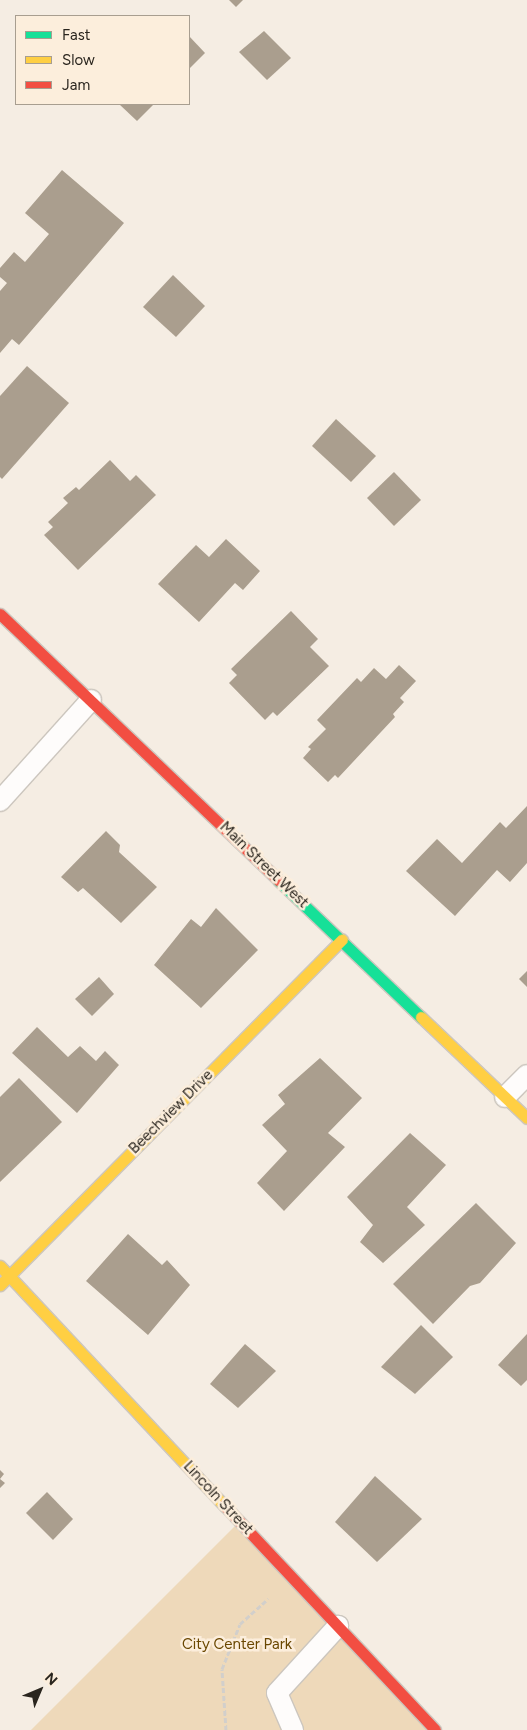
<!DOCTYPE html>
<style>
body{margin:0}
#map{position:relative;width:527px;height:1730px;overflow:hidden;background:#f5ede3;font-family:Figtree,sans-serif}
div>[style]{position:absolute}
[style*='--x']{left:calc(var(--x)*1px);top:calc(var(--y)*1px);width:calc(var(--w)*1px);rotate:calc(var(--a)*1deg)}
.green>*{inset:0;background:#eed9ba}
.building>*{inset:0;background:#aa9e8e}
.path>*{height:3px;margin-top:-1.5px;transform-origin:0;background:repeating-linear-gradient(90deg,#d2cfcb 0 5px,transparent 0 7.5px)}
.roads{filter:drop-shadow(1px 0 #ccc6be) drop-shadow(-1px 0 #ccc6be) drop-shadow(0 1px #ccc6be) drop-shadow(0 -1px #ccc6be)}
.lane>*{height:20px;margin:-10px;padding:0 10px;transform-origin:10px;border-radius:10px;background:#fefcfb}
.fast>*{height:11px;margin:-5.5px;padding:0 5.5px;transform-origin:5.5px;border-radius:5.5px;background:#16e098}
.slow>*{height:11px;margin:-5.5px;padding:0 5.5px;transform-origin:5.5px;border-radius:5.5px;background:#ffcf43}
.jam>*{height:11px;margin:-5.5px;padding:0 5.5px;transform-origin:5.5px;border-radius:5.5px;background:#f24e42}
span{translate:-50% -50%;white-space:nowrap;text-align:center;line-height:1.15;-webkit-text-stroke:5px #fceedc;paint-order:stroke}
.street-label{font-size:15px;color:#2a251e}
.park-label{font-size:15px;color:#6a4701}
.legend{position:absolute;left:15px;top:15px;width:175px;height:90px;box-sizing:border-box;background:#fceedc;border:1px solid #a89e90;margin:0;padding:6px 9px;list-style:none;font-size:15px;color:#2a251e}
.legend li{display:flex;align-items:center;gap:10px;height:25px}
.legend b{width:25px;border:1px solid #a89e90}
.north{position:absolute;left:15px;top:1665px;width:50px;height:50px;-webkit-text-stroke:4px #fceedc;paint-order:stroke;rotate:45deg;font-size:14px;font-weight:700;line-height:20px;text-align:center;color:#2a251e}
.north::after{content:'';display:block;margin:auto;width:18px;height:22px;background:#2a251e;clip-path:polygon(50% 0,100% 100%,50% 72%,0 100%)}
</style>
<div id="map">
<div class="green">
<i style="clip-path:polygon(240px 1521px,429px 1730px,31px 1730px)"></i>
</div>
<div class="building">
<i style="clip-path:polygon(229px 0,243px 0,236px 7px)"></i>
<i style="clip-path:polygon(264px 31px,291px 58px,267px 80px,239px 52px)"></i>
<i style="clip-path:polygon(189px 36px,205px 53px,189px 69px)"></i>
<i style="clip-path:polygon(119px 104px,154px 104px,137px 121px)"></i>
<i style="clip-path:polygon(62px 170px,124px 223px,19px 345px,12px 339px,0 353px,0 291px,7px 283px,0 277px,0 268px,14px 252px,25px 262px,49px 234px,25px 213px)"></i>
<i style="clip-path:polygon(173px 275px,205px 306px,176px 337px,143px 307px)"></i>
<i style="clip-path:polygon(27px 366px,69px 403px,2px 479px,0 477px,0 396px)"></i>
<i style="clip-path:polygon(336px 419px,376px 456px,351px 482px,312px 446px)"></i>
<i style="clip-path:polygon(110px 460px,130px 481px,136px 475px,156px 495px,78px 570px,44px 535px,53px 527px,48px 522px,68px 503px,63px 498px,76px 487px,79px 490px)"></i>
<i style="clip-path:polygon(394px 472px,421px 500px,394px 526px,367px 498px)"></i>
<i style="clip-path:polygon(226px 539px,260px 571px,243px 590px,235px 583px,199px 622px,158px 584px,196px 545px,209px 557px)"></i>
<i style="clip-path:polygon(291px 611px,318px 639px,310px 647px,329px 666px,277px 716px,273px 712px,265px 720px,229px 683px,237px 675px,231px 669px)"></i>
<i style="clip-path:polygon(399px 665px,416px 681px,400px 698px,404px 702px,393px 714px,395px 717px,338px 778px,335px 775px,328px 782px,303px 758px,311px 749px,308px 747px,326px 729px,317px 720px,357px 678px,361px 682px,374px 668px,386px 679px)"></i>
<i style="clip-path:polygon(527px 806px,527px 863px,510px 882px,497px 870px,455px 916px,406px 871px,437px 839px,462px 863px,500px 822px,506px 828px)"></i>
<i style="clip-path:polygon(106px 831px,120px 845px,119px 852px,157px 887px,121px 923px,83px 888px,78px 892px,61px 877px)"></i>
<i style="clip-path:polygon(216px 908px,258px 950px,201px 1008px,154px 965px,191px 919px,201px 927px)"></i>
<i style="clip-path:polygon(527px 971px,527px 987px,519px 979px)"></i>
<i style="clip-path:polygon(99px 977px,114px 994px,92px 1016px,75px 999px)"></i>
<i style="clip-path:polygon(37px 1027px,68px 1057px,80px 1046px,96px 1061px,105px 1051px,119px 1065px,77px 1113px,12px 1053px)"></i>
<i style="clip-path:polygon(320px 1058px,362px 1098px,328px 1133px,345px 1147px,284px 1211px,257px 1183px,287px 1151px,262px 1125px,285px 1104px,278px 1095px)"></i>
<i style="clip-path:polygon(19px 1078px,62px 1122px,0 1182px,0 1097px)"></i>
<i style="clip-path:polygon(410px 1133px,446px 1165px,407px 1207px,425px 1225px,383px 1263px,360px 1242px,373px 1225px,347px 1197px)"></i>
<i style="clip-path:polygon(476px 1203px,516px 1243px,480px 1283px,470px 1286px,433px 1324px,393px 1284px)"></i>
<i style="clip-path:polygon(128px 1234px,162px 1265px,167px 1260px,190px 1285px,148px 1335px,86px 1281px)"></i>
<i style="clip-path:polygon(421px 1325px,453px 1357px,415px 1394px,381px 1367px)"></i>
<i style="clip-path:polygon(527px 1334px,527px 1380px,521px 1386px,498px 1365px)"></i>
<i style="clip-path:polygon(245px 1344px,276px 1371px,238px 1408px,210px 1384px)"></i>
<i style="clip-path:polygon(0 1470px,4px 1474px,0 1479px,5px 1483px,0 1488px)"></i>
<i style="clip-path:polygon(375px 1476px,422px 1519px,377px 1562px,335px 1522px)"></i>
<i style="clip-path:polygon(47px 1492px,73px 1519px,53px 1540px,26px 1513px)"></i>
</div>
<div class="path">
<i style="--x:226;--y:1730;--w:61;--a:-93.8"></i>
<i style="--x:222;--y:1669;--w:48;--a:-68.2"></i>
<i style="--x:240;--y:1624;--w:38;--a:-42"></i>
</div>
<div class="roads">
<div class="lane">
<i style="--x:0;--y:801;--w:136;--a:-48"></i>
<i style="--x:505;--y:1097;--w:31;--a:-45"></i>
<i style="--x:293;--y:1730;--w:40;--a:-113.4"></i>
<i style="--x:277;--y:1693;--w:91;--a:-47.7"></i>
</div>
<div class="fast">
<i style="--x:279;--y:881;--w:197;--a:43.8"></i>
</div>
<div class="slow">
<i style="--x:421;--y:1017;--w:146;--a:43.6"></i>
<i style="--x:0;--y:1266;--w:328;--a:46.9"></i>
<i style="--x:0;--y:1285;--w:486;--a:-45.3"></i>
</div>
<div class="jam">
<i style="--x:0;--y:614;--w:386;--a:43.7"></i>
<i style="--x:224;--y:1505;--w:308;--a:46.8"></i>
</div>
</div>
<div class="street-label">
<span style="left:264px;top:865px;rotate:44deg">Main Street West</span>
<span style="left:171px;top:1112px;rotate:-45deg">Beechview Drive</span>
<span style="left:218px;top:1498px;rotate:47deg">Lincoln Street</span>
</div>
<div class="park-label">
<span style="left:237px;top:1645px">City Center Park</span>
</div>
<ul class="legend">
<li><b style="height:6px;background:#16e098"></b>Fast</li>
<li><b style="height:6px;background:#ffcf43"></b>Slow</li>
<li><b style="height:6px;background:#f24e42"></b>Jam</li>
</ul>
<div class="north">N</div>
</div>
